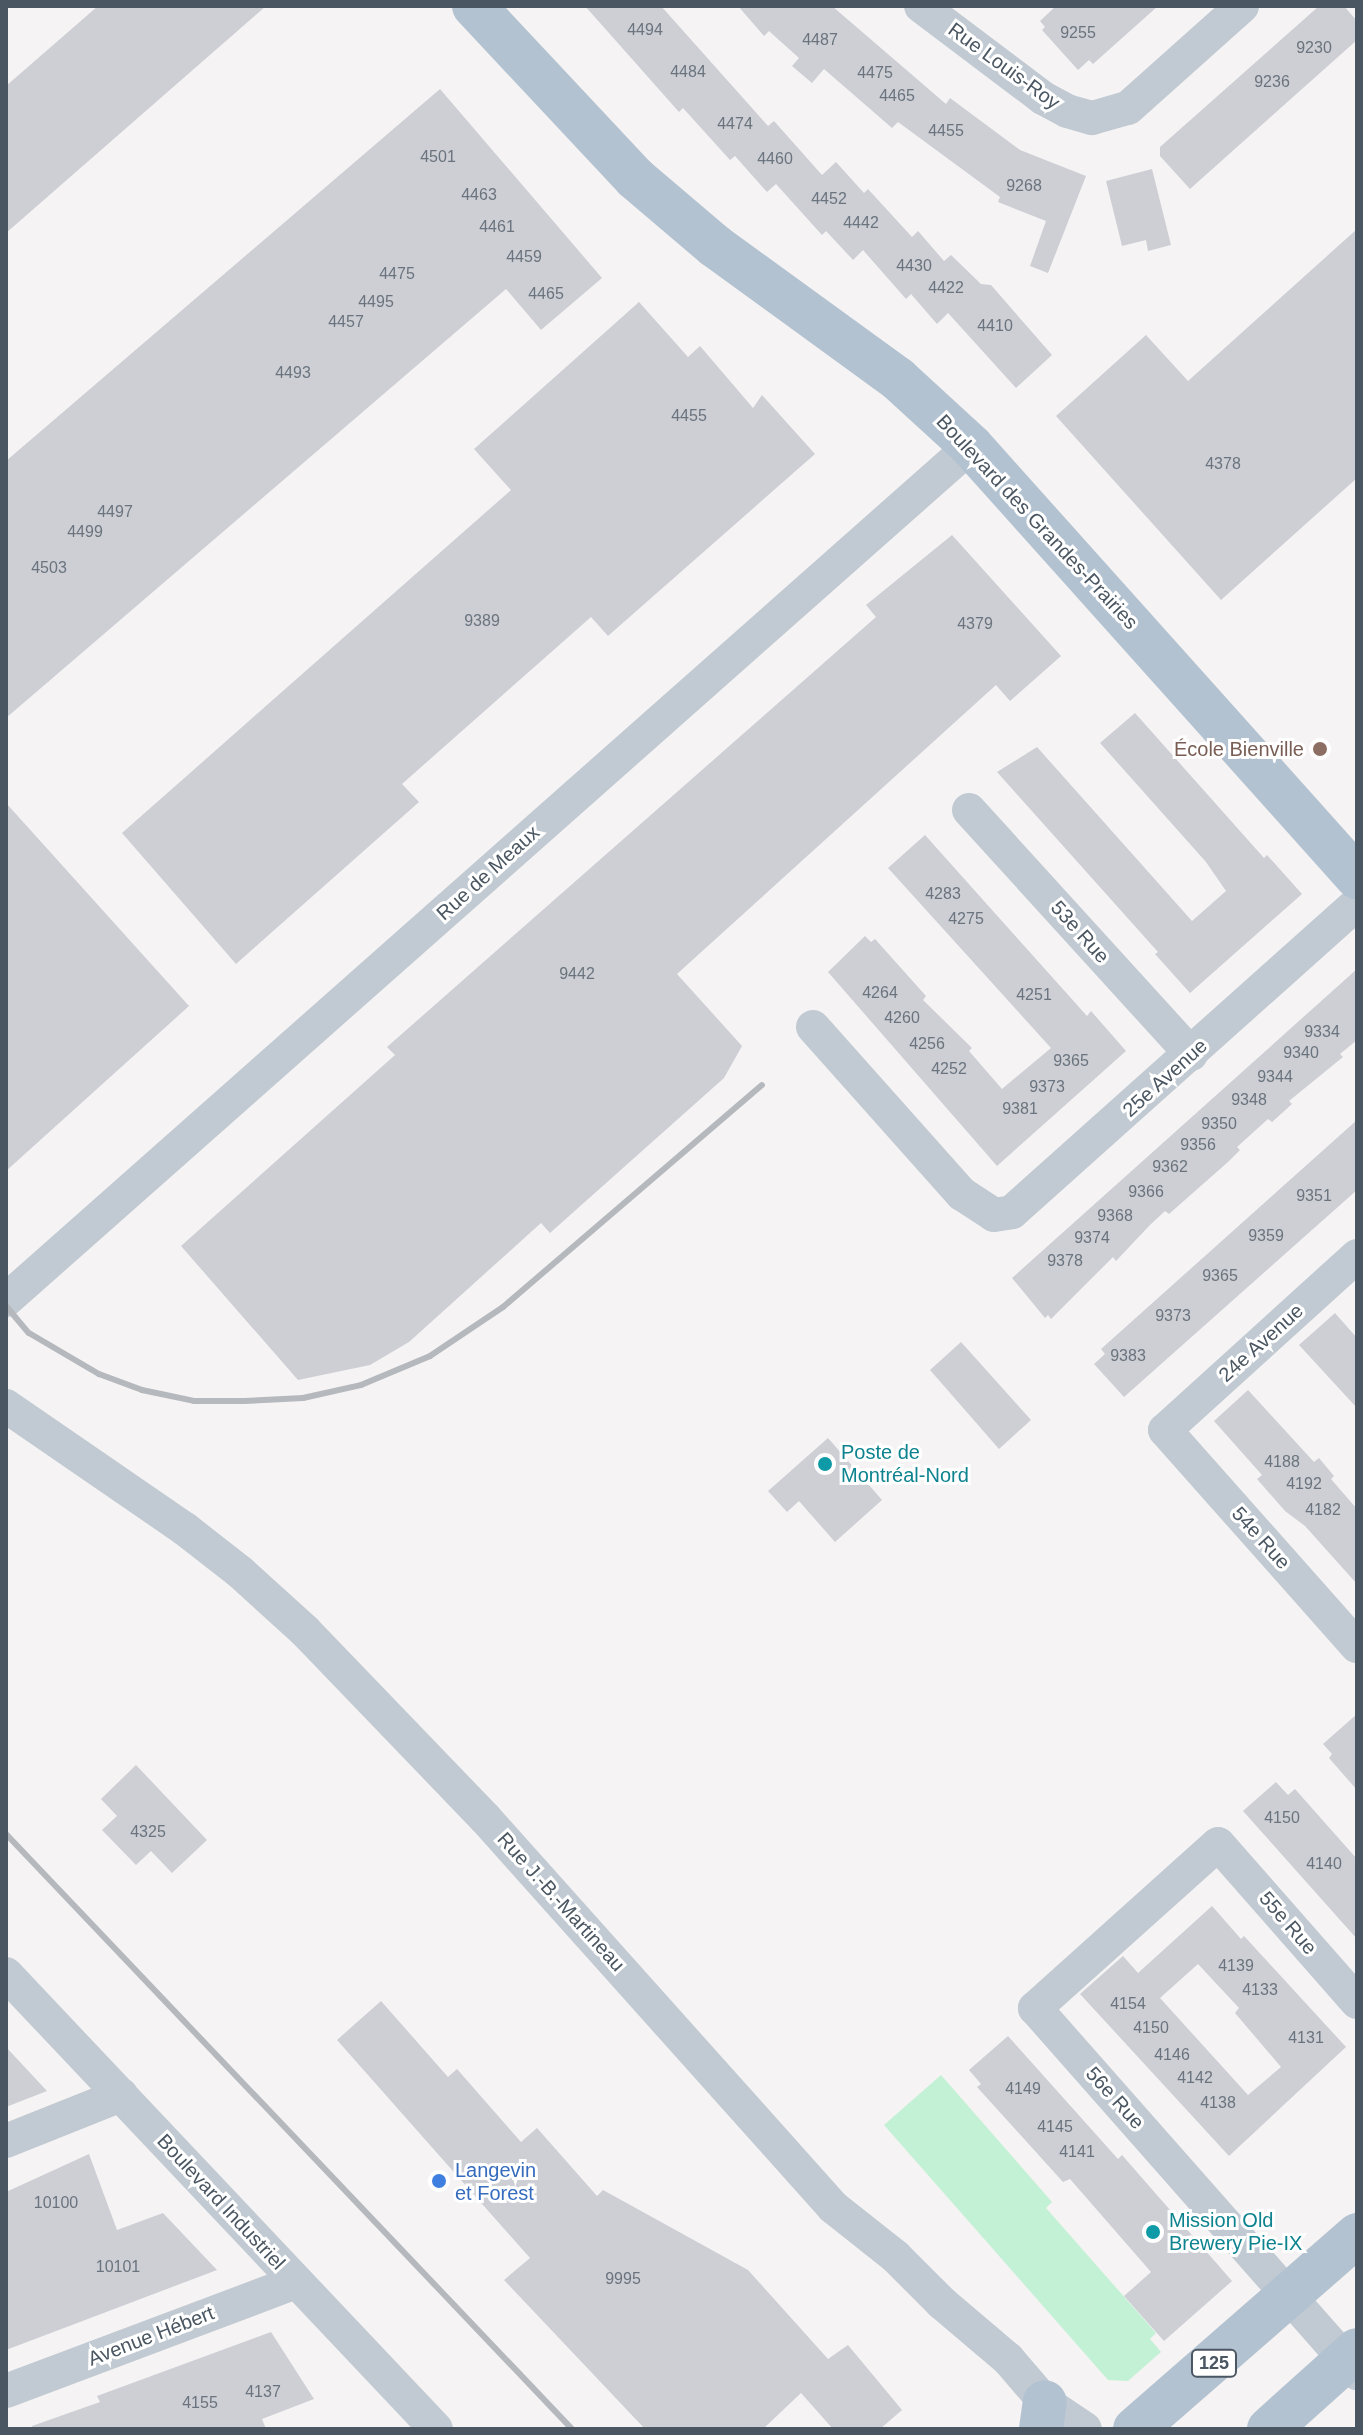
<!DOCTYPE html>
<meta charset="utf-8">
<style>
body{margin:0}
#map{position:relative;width:1363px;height:2435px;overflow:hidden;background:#f5f3f3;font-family:Arial,sans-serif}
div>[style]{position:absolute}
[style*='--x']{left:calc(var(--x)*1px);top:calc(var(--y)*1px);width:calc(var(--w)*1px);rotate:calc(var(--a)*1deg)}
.green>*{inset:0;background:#c3f1d5}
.building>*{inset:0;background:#cdcfd5}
.minor>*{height:34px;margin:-17px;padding:0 17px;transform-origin:17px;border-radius:17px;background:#c1cad2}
.major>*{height:44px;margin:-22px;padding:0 22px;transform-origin:22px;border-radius:22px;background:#b3c2d1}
.rail>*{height:6px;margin:-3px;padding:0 3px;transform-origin:3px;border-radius:3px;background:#b5b8bd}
.dots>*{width:22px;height:22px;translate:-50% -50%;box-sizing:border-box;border:4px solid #fff;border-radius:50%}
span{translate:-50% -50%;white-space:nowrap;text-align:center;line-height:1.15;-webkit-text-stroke:6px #fff;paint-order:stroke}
.number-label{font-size:16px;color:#6b747e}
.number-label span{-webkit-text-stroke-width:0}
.shield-label span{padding:2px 6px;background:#fff;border:2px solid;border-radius:6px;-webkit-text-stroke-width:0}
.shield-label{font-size:18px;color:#4a5661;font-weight:700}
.street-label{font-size:20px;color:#4a5661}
.education-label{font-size:20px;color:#785e54}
.right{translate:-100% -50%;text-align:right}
.culture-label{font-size:20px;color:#0d838f}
.left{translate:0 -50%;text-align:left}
.shop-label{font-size:20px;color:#366cbe}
.frame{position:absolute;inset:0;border:8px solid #4a5661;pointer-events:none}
</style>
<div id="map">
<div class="green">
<i style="clip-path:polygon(941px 2075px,1052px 2202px,1046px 2208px,1156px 2333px,1150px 2339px,1161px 2352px,1128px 2381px,1108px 2380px,884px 2125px)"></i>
</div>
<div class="building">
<i style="clip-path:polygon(98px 6px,266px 6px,6px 233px,6px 86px)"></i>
<i style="clip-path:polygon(585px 6px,661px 6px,768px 126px,774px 121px,822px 175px,836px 162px,864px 193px,868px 189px,912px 237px,918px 231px,944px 261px,951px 255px,981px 284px,991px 285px,1052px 355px,1016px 388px,948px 313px,937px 324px,911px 294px,906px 299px,863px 250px,853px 260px,826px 231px,822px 235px,776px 184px,767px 192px,735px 156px,730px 160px,683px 108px,679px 112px)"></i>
<i style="clip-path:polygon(738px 6px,832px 6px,946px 104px,950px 98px,1020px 150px,1086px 176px,1048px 273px,1030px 266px,1046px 221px,998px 202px,1000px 197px,898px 122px,892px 128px,824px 69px,812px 83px,792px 66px,799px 58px,769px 31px,764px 36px)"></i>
<i style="clip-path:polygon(1056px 6px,1158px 6px,1093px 64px,1089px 60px,1078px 70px,1042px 30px,1045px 27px,1040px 21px)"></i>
<i style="clip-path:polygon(1319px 6px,1344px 6px,1357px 21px,1357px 40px,1190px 189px,1160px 156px,1160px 147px)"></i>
<i style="clip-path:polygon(440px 89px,602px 278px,541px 330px,506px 289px,6px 718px,6px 461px)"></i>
<i style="clip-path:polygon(1152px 169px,1171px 245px,1148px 251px,1146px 240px,1122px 246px,1106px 181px)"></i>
<i style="clip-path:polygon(1357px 229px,1357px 478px,1221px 600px,1056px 416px,1146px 335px,1188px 381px)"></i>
<i style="clip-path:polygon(639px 302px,688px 357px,700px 346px,753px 408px,762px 395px,815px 454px,608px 636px,591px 617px,402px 784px,419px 802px,236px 964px,122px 833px,511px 490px,474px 449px)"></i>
<i style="clip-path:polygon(952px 535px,1061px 656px,1010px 701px,996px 685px,677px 974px,742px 1046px,724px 1078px,550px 1233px,541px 1223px,409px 1342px,370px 1365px,298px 1380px,181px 1246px,395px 1055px,387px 1047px,876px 617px,866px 605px)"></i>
<i style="clip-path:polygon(1135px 713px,1264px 858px,1267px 855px,1302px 894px,1190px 993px,1155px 954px,1158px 952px,997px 772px,1037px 747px,1192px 921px,1226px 891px,1206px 862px,1100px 743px)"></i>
<i style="clip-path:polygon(6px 803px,189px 1006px,6px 1171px)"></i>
<i style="clip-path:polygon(925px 835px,1087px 1016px,1091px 1011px,1126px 1051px,997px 1166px,828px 972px,865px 936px,871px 942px,875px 939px,926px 996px,923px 1000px,972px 1048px,969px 1051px,1002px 1089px,1051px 1048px,888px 868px)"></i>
<i style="clip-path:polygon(1357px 969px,1357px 1040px,1340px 1054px,1343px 1057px,1289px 1101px,1292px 1104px,1272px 1122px,1268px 1119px,1237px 1147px,1240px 1150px,1228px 1162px,1169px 1214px,1165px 1211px,1150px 1225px,1116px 1261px,1113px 1257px,1051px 1319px,1048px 1315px,1045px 1318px,1012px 1278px)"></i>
<i style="clip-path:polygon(1357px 1120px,1357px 1190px,1124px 1397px,1094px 1364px,1105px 1354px,1101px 1349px)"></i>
<i style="clip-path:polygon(1335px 1313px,1357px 1338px,1357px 1408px,1299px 1345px)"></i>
<i style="clip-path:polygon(961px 1342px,1031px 1420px,999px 1449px,930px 1370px)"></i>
<i style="clip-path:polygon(1248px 1390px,1314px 1462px,1319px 1458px,1334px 1476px,1331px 1479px,1357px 1509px,1357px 1584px,1305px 1526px,1285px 1511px,1257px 1479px,1262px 1475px,1214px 1421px)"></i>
<i style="clip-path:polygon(828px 1438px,882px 1500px,835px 1542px,799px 1501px,787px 1512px,768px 1491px)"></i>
<i style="clip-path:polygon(1357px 1714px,1357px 1790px,1329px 1758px,1332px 1754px,1323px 1744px)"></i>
<i style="clip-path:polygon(136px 1765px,207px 1840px,172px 1873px,151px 1851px,136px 1865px,102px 1830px,117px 1816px,101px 1799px)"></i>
<i style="clip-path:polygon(1276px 1782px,1288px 1795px,1295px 1789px,1357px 1859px,1357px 1939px,1243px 1811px)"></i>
<i style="clip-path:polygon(evenodd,1212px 1906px,1241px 1939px,1244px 1936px,1346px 2047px,1229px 2156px,1080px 1994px,1123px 1956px,1138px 1973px,1212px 1906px,1198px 1964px,1239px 2008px,1235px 2013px,1281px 2067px,1248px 2095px,1160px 1998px,1198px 1964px)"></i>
<i style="clip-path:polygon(381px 2001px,448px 2077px,457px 2069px,521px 2142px,537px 2128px,597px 2196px,603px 2190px,748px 2270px,828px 2359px,848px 2345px,902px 2410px,880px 2429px,833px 2429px,801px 2393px,763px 2429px,645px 2429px,504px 2280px,530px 2258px,337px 2040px)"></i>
<i style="clip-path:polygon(1008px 2036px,1118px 2159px,1122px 2155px,1232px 2281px,1164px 2341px,1124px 2296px,1151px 2272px,1070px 2179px,1063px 2182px,977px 2087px,981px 2084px,969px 2070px)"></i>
<i style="clip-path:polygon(6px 2047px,47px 2091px,6px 2107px)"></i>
<i style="clip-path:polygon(89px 2154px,117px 2230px,163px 2213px,217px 2270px,6px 2350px,6px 2192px)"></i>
<i style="clip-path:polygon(271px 2332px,314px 2399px,262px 2419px,266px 2429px,32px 2429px,32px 2426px,100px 2402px,97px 2396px)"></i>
</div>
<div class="minor">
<i style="--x:921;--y:6;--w:153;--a:37"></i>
<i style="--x:1043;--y:98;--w:27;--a:28"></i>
<i style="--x:1067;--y:111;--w:26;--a:16"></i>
<i style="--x:1092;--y:118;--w:37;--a:-16"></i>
<i style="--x:1128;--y:108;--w:153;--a:-41.8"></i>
<i style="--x:969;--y:810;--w:330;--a:47.7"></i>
<i style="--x:813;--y:1027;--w:224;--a:48.3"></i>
<i style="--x:962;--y:1194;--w:38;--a:33"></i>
<i style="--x:994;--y:1215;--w:18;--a:-9"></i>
<i style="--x:1012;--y:1212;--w:462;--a:-41.8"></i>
<i style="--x:1357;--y:1256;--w:259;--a:137.8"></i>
<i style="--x:1165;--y:1430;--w:289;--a:48.4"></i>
<i style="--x:6;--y:1300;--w:1289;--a:-41.51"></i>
<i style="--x:6;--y:1406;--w:217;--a:34.5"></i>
<i style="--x:185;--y:1529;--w:70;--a:38"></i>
<i style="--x:240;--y:1572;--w:88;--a:42.2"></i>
<i style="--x:305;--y:1631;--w:260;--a:46.1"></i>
<i style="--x:485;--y:1818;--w:522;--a:48.18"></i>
<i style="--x:833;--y:2207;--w:80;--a:38.4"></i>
<i style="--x:896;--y:2257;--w:65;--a:45"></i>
<i style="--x:942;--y:2303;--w:87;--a:40.3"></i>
<i style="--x:1008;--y:2359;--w:57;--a:49.3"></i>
<i style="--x:1045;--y:2402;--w:48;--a:34"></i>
<i style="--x:6;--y:1974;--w:626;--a:46.62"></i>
<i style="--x:1357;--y:2002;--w:210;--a:-131.3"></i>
<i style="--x:1218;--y:1844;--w:246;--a:138.1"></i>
<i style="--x:1035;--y:2008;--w:487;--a:48.6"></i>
<i style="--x:6;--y:2141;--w:124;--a:-21.8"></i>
<i style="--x:6;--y:2391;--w:310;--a:-20.6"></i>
</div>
<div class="major">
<i style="--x:474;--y:6;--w:236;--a:46.9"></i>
<i style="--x:635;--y:178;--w:105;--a:40.4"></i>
<i style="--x:715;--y:246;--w:226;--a:36"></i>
<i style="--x:898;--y:379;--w:99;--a:42.5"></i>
<i style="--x:971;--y:446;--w:579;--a:48.15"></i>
<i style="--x:1041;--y:2429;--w:27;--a:-82"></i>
<i style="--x:1135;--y:2429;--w:295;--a:-41.1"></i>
<i style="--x:1269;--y:2429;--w:118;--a:-41.9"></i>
</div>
<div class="rail">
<i style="--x:6;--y:1306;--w:35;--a:50"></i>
<i style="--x:29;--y:1333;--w:81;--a:30.4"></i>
<i style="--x:99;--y:1374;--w:46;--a:20.4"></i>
<i style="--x:142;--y:1390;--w:53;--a:11.9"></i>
<i style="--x:194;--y:1401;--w:50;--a:0"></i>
<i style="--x:244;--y:1401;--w:59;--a:-2.9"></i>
<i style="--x:303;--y:1398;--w:59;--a:-12.6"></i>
<i style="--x:361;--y:1385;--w:75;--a:-22.8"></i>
<i style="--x:430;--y:1356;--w:88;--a:-33.9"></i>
<i style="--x:503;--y:1307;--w:341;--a:-40.6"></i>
<i style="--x:6;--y:1834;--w:821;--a:46.43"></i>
</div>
<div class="dots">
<i style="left:1320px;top:749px;background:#8d6e63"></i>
<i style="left:825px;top:1464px;background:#0f9aa8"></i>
<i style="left:439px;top:2181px;background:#3f7fe0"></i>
<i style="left:1153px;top:2232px;background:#0f9aa8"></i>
</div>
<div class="number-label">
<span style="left:645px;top:30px">4494</span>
<span style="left:1078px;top:33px">9255</span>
<span style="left:820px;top:40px">4487</span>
<span style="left:1314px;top:48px">9230</span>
<span style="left:688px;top:72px">4484</span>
<span style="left:875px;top:73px">4475</span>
<span style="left:1272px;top:82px">9236</span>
<span style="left:897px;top:96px">4465</span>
<span style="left:735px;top:124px">4474</span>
<span style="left:946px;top:131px">4455</span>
<span style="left:438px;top:157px">4501</span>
<span style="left:775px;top:159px">4460</span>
<span style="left:1024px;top:186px">9268</span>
<span style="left:479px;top:195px">4463</span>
<span style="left:829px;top:199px">4452</span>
<span style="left:861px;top:223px">4442</span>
<span style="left:497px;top:227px">4461</span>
<span style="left:524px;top:257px">4459</span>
<span style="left:914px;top:266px">4430</span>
<span style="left:397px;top:274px">4475</span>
<span style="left:946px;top:288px">4422</span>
<span style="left:546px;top:294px">4465</span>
<span style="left:376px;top:302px">4495</span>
<span style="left:346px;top:322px">4457</span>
<span style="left:995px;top:326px">4410</span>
<span style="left:293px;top:373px">4493</span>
<span style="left:689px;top:416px">4455</span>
<span style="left:1223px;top:464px">4378</span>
<span style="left:115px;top:512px">4497</span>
<span style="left:85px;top:532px">4499</span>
<span style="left:49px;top:568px">4503</span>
<span style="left:482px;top:621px">9389</span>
<span style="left:975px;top:624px">4379</span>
<span style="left:943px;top:894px">4283</span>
<span style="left:966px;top:919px">4275</span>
<span style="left:577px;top:974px">9442</span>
<span style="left:880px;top:993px">4264</span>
<span style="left:1034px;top:995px">4251</span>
<span style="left:902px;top:1018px">4260</span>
<span style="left:1322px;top:1032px">9334</span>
<span style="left:927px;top:1044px">4256</span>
<span style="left:1301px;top:1053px">9340</span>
<span style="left:1071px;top:1061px">9365</span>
<span style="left:949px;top:1069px">4252</span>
<span style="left:1275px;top:1077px">9344</span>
<span style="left:1047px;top:1087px">9373</span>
<span style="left:1249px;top:1100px">9348</span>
<span style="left:1020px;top:1109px">9381</span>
<span style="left:1219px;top:1124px">9350</span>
<span style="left:1198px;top:1145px">9356</span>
<span style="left:1170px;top:1167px">9362</span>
<span style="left:1146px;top:1192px">9366</span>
<span style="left:1314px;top:1196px">9351</span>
<span style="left:1115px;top:1216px">9368</span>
<span style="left:1266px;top:1236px">9359</span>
<span style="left:1092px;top:1238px">9374</span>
<span style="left:1065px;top:1261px">9378</span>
<span style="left:1220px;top:1276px">9365</span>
<span style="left:1173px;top:1316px">9373</span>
<span style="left:1128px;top:1356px">9383</span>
<span style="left:1282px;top:1462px">4188</span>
<span style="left:1304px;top:1484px">4192</span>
<span style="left:1323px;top:1510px">4182</span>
<span style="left:1282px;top:1818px">4150</span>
<span style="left:148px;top:1832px">4325</span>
<span style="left:1324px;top:1864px">4140</span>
<span style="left:1236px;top:1966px">4139</span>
<span style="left:1260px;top:1990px">4133</span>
<span style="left:1128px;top:2004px">4154</span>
<span style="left:1151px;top:2028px">4150</span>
<span style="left:1306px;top:2038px">4131</span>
<span style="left:1172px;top:2055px">4146</span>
<span style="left:1195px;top:2078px">4142</span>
<span style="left:1023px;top:2089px">4149</span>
<span style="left:1218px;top:2103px">4138</span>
<span style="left:1055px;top:2127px">4145</span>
<span style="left:1077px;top:2152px">4141</span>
<span style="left:56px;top:2203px">10100</span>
<span style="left:118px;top:2267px">10101</span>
<span style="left:623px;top:2279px">9995</span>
<span style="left:263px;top:2392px">4137</span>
<span style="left:200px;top:2403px">4155</span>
</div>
<div class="shield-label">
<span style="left:1214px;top:2363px">125</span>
</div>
<div class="street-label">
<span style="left:1004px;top:66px;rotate:36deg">Rue Louis-Roy</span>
<span style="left:1037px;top:522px;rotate:47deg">Boulevard des Grandes-Prairies</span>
<span style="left:488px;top:873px;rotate:-42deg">Rue de Meaux</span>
<span style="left:1080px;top:932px;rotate:48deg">53e Rue</span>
<span style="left:1165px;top:1078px;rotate:-42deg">25e Avenue</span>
<span style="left:1261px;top:1343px;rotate:-42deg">24e Avenue</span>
<span style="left:1261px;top:1538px;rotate:48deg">54e Rue</span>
<span style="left:561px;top:1902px;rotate:48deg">Rue J.-B.-Martineau</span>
<span style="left:1288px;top:1923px;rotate:49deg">55e Rue</span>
<span style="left:1115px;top:2098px;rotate:48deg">56e Rue</span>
<span style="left:221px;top:2202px;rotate:47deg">Boulevard Industriel</span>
<span style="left:151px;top:2336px;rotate:-21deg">Avenue Hébert</span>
</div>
<div class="education-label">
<span class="right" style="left:1304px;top:749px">École Bienville</span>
</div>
<div class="culture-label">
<span class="left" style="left:841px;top:1464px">Poste de<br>Montréal-Nord</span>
<span class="left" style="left:1169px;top:2232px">Mission Old<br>Brewery Pie-IX</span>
</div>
<div class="shop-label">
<span class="left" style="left:455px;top:2182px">Langevin<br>et Forest</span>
</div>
<div class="frame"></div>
</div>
